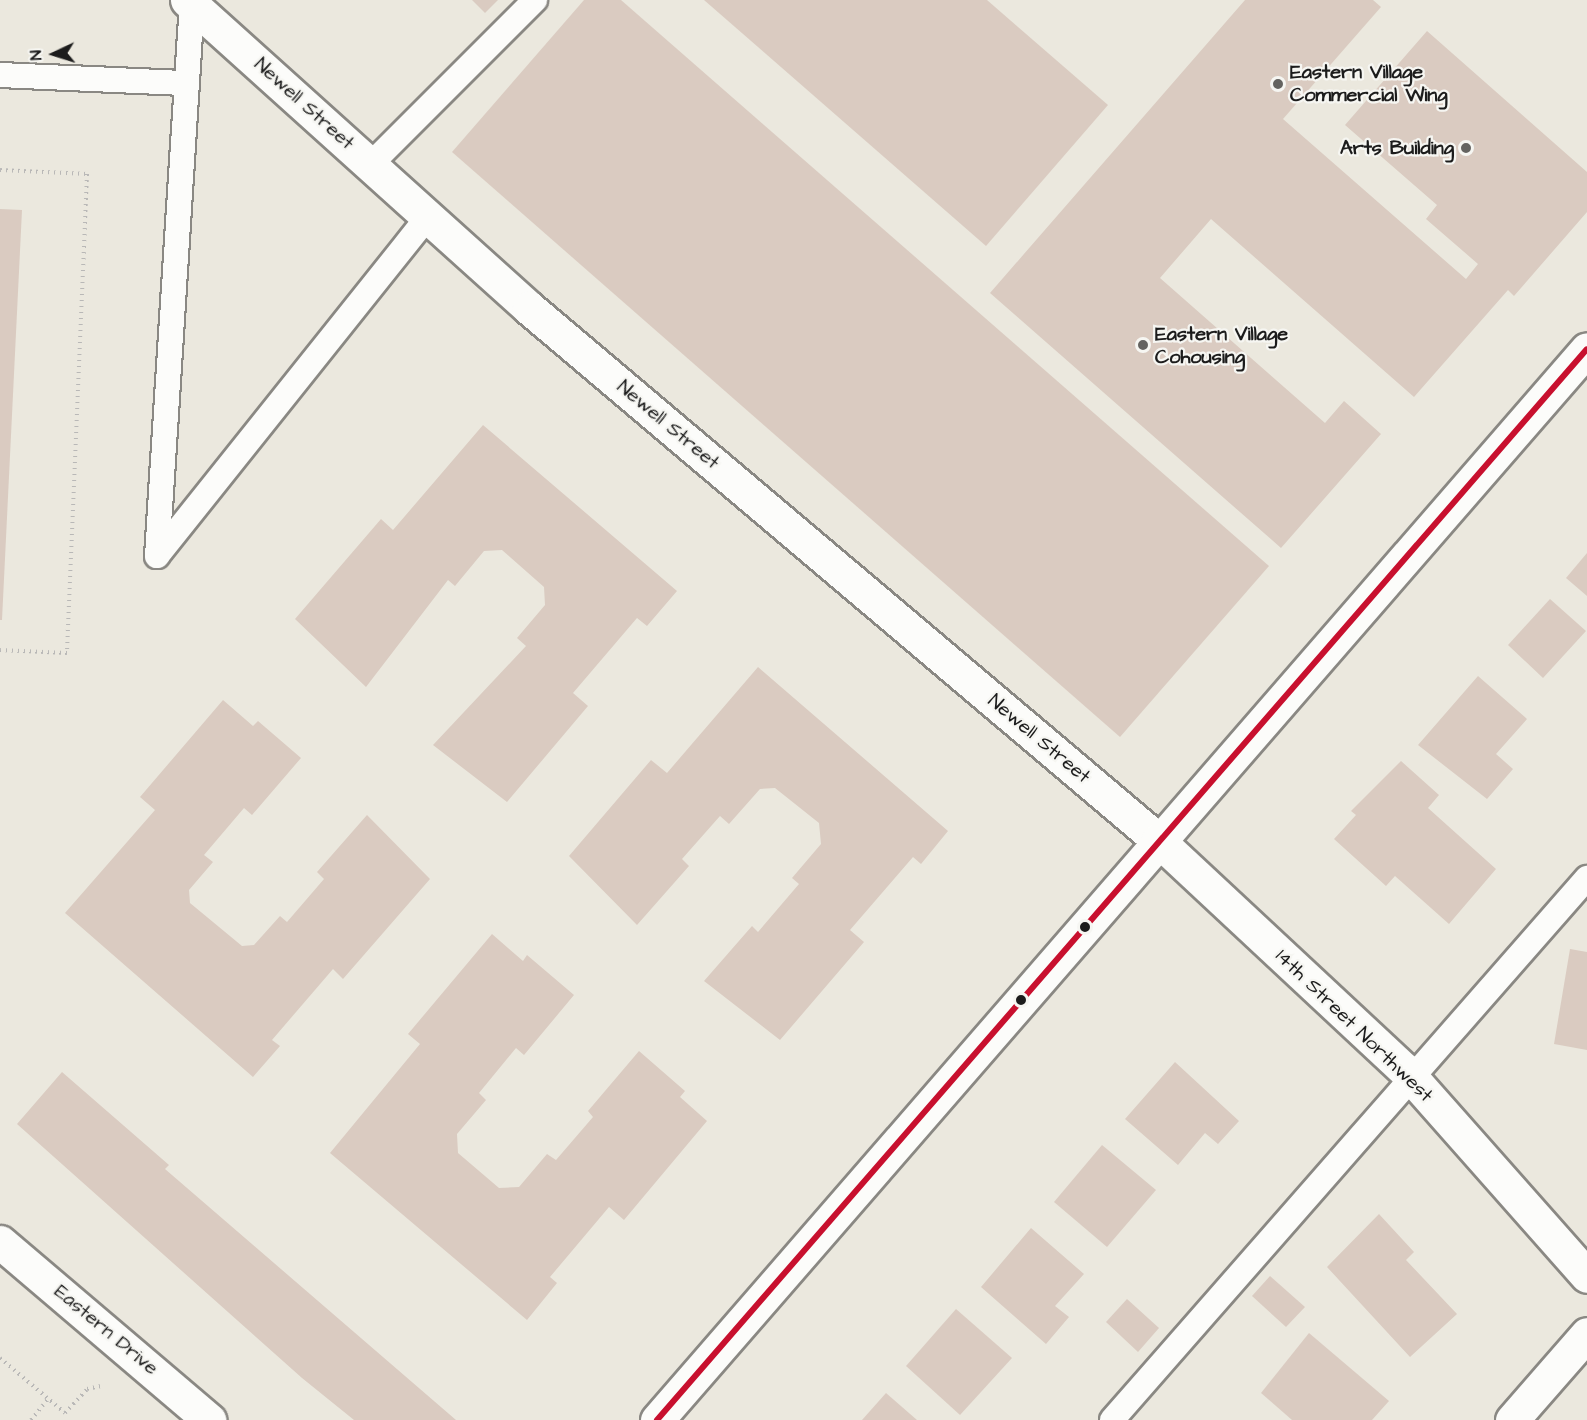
<!DOCTYPE html>
<style>
body{margin:0}
#map{position:relative;width:1587px;height:1420px;overflow:hidden;background:#ebe8de;font-family:"Architects Daughter",sans-serif}
div>[style]{position:absolute}
[style*='--x']{left:calc(var(--x)*1px);top:calc(var(--y)*1px);width:calc(var(--w)*1px);rotate:calc(var(--a)*1deg)}
.building>*{inset:0;background:#dacbc1}
.path>*{height:4px;margin-top:-2px;transform-origin:0;background:repeating-linear-gradient(90deg,#b9b8b7 0 1.5px,transparent 0 6px)}
.roads{filter:drop-shadow(2px 0 #8a8883) drop-shadow(-2px 0 #8a8883) drop-shadow(0 2px #8a8883) drop-shadow(0 -2px #8a8883)}
.service>*{height:24px;margin:-12px;padding:0 12px;transform-origin:12px;border-radius:12px;background:#fcfcfa}
.minor>*{height:33px;margin:-16.5px;padding:0 16.5px;transform-origin:16.5px;border-radius:16.5px;background:#fcfcfa}
.tertiary>*{height:33px;margin:-16.5px;padding:0 16.5px;transform-origin:16.5px;border-radius:16.5px;background:#fcfcfa}
.bus-1>*{height:6px;margin:-3px;padding:0 3px;transform-origin:3px;border-radius:3px;background:#c8102e}
.dots>*{width:16px;height:16px;translate:-50% -50%;box-sizing:border-box;border:3px solid #f6f6f2;border-radius:50%}
span{translate:-50% -50%;white-space:nowrap;text-align:center;line-height:1.15;-webkit-text-stroke:4.5px #f6f6f2;paint-order:stroke}
.poi-label{font-size:20px;color:#1c1c1c;font-weight:700}
.left{translate:0 -50%;text-align:left}
.right{translate:-100% -50%;text-align:right}
.street-label{font-size:20px;color:#1c1c1c}
.north{position:absolute;left:24px;top:24px;width:60px;height:60px;-webkit-text-stroke:4px #f6f6f2;paint-order:stroke;rotate:266deg;font-size:16px;font-weight:700;line-height:24px;text-align:center;color:#1c1c1c}
.north::after{content:'';display:block;margin:auto;width:21px;height:27px;background:#1c1c1c;clip-path:polygon(50% 0,100% 100%,50% 72%,0 100%)}
</style>
<div id="map">
<div class="building">
<i style="clip-path:polygon(472px 0,498px 0,485px 13px)"></i>
<i style="clip-path:polygon(584px 0,621px 0,1269px 566px,1120px 737px,452px 152px)"></i>
<i style="clip-path:polygon(704px 0,987px 0,1108px 105px,986px 246px)"></i>
<i style="clip-path:polygon(1245px 0,1373px 0,1381px 7px,1283px 119px,1466px 279px,1478px 264px,1426px 219px,1437px 205px,1345px 125px,1427px 31px,1587px 172px,1587px 212px,1514px 296px,1508px 290px,1414px 397px,1211px 219px,1160px 278px,1325px 423px,1344px 401px,1381px 434px,1281px 548px,990px 293px)"></i>
<i style="clip-path:polygon(0 209px,22px 210px,2px 620px,0 620px)"></i>
<i style="clip-path:polygon(483px 425px,677px 591px,647px 626px,637px 618px,573px 693px,588px 706px,507px 802px,433px 745px,526px 646px,517px 638px,545px 605px,544px 587px,502px 550px,484px 551px,455px 586px,448px 580px,366px 687px,295px 619px,381px 519px,393px 530px)"></i>
<i style="clip-path:polygon(1587px 553px,1587px 596px,1566px 578px)"></i>
<i style="clip-path:polygon(1550px 599px,1586px 631px,1543px 678px,1508px 645px)"></i>
<i style="clip-path:polygon(758px 667px,948px 831px,921px 864px,913px 857px,850px 930px,864px 942px,780px 1040px,704px 981px,752px 926px,758px 932px,799px 884px,792px 878px,821px 844px,819px 823px,775px 788px,760px 789px,729px 824px,720px 816px,682px 859px,689px 866px,637px 925px,569px 856px,651px 760px,667px 773px)"></i>
<i style="clip-path:polygon(1478px 676px,1527px 719px,1496px 754px,1513px 769px,1487px 799px,1418px 745px)"></i>
<i style="clip-path:polygon(223px 700px,253px 726px,258px 721px,301px 758px,252px 815px,244px 808px,204px 855px,213px 862px,189px 890px,190px 903px,242px 946px,254px 945px,280px 916px,287px 922px,324px 879px,317px 872px,367px 815px,430px 879px,343px 979px,333px 969px,272px 1040px,280px 1046px,253px 1077px,65px 913px,155px 810px,140px 797px)"></i>
<i style="clip-path:polygon(1401px 761px,1439px 795px,1428px 808px,1496px 869px,1449px 924px,1395px 876px,1386px 886px,1334px 839px,1356px 815px,1351px 811px)"></i>
<i style="clip-path:polygon(492px 934px,523px 961px,527px 955px,574px 995px,524px 1055px,516px 1048px,479px 1093px,486px 1100px,457px 1134px,458px 1153px,499px 1188px,519px 1187px,547px 1154px,556px 1160px,593px 1117px,588px 1111px,639px 1051px,685px 1091px,680px 1097px,707px 1121px,624px 1220px,609px 1207px,550px 1277px,557px 1283px,527px 1320px,330px 1153px,420px 1044px,408px 1034px)"></i>
<i style="clip-path:polygon(1570px 949px,1587px 952px,1587px 1050px,1554px 1044px)"></i>
<i style="clip-path:polygon(1175px 1062px,1239px 1121px,1218px 1144px,1205px 1133px,1178px 1165px,1125px 1119px)"></i>
<i style="clip-path:polygon(62px 1072px,169px 1165px,165px 1169px,456px 1420px,354px 1420px,302px 1378px,17px 1124px)"></i>
<i style="clip-path:polygon(1102px 1145px,1156px 1190px,1107px 1247px,1054px 1202px)"></i>
<i style="clip-path:polygon(1379px 1214px,1414px 1252px,1406px 1260px,1457px 1314px,1410px 1357px,1327px 1267px)"></i>
<i style="clip-path:polygon(1031px 1228px,1084px 1274px,1055px 1306px,1069px 1317px,1046px 1344px,981px 1287px)"></i>
<i style="clip-path:polygon(1270px 1276px,1305px 1307px,1286px 1327px,1252px 1296px)"></i>
<i style="clip-path:polygon(1127px 1299px,1159px 1328px,1138px 1352px,1106px 1322px)"></i>
<i style="clip-path:polygon(956px 1309px,1012px 1358px,960px 1415px,906px 1366px)"></i>
<i style="clip-path:polygon(1309px 1333px,1389px 1401px,1372px 1420px,1292px 1420px,1261px 1393px)"></i>
<i style="clip-path:polygon(886px 1393px,917px 1420px,862px 1420px)"></i>
</div>
<div class="path">
<i style="--x:0;--y:170;--w:87;--a:2.6"></i>
<i style="--x:87;--y:174;--w:479;--a:92.4"></i>
<i style="--x:67;--y:653;--w:67;--a:-177.4"></i>
<i style="--x:0;--y:1358;--w:85;--a:40.2"></i>
<i style="--x:65;--y:1413;--w:33;--a:-47"></i>
<i style="--x:87;--y:1389;--w:14;--a:-12"></i>
<i style="--x:31;--y:1420;--w:26;--a:-51"></i>
</div>
<div class="roads">
<div class="service">
<i style="--x:0;--y:75;--w:186;--a:2.5"></i>
<i style="--x:371;--y:164;--w:232;--a:-45"></i>
<i style="--x:157;--y:556;--w:554;--a:-86.38"></i>
<i style="--x:157;--y:556;--w:435;--a:-51.4"></i>
<i style="--x:1112;--y:1420;--w:721;--a:-48.77"></i>
</div>
<div class="minor">
<i style="--x:0;--y:1242;--w:275;--a:40.4"></i>
<i style="--x:1512;--y:1420;--w:114;--a:-48.9"></i>
</div>
<div class="tertiary">
<i style="--x:187;--y:0;--w:460;--a:42"></i>
<i style="--x:529;--y:308;--w:824;--a:40.22"></i>
<i style="--x:1158;--y:840;--w:336;--a:43"></i>
<i style="--x:1404;--y:1069;--w:276;--a:48.5"></i>
<i style="--x:657;--y:1420;--w:1418;--a:-49.03"></i>
</div>
</div>
<div class="bus-1">
<i style="--x:657;--y:1420;--w:1418;--a:-49.03"></i>
</div>
<div class="dots">
<i style="left:1278px;top:84px;background:#646360"></i>
<i style="left:1466px;top:148px;background:#646360"></i>
<i style="left:1143px;top:345px;background:#646360"></i>
<i style="left:1085px;top:927px;background:#1c1c1c"></i>
<i style="left:1021px;top:1000px;background:#1c1c1c"></i>
</div>
<div class="poi-label">
<span class="left" style="left:1290px;top:84px">Eastern Village<br>Commercial Wing</span>
<span class="right" style="left:1454px;top:148px">Arts Building</span>
<span class="left" style="left:1155px;top:346px">Eastern Village<br>Cohousing</span>
</div>
<div class="street-label">
<span style="left:304px;top:104px;rotate:42deg">Newell Street</span>
<span style="left:668px;top:425px;rotate:40deg">Newell Street</span>
<span style="left:1039px;top:739px;rotate:40deg">Newell Street</span>
<span style="left:1354px;top:1026px;rotate:44deg">14th Street Northwest</span>
<span style="left:106px;top:1330px;rotate:40deg">Eastern Drive</span>
</div>
<div class="north">N</div>
</div>
